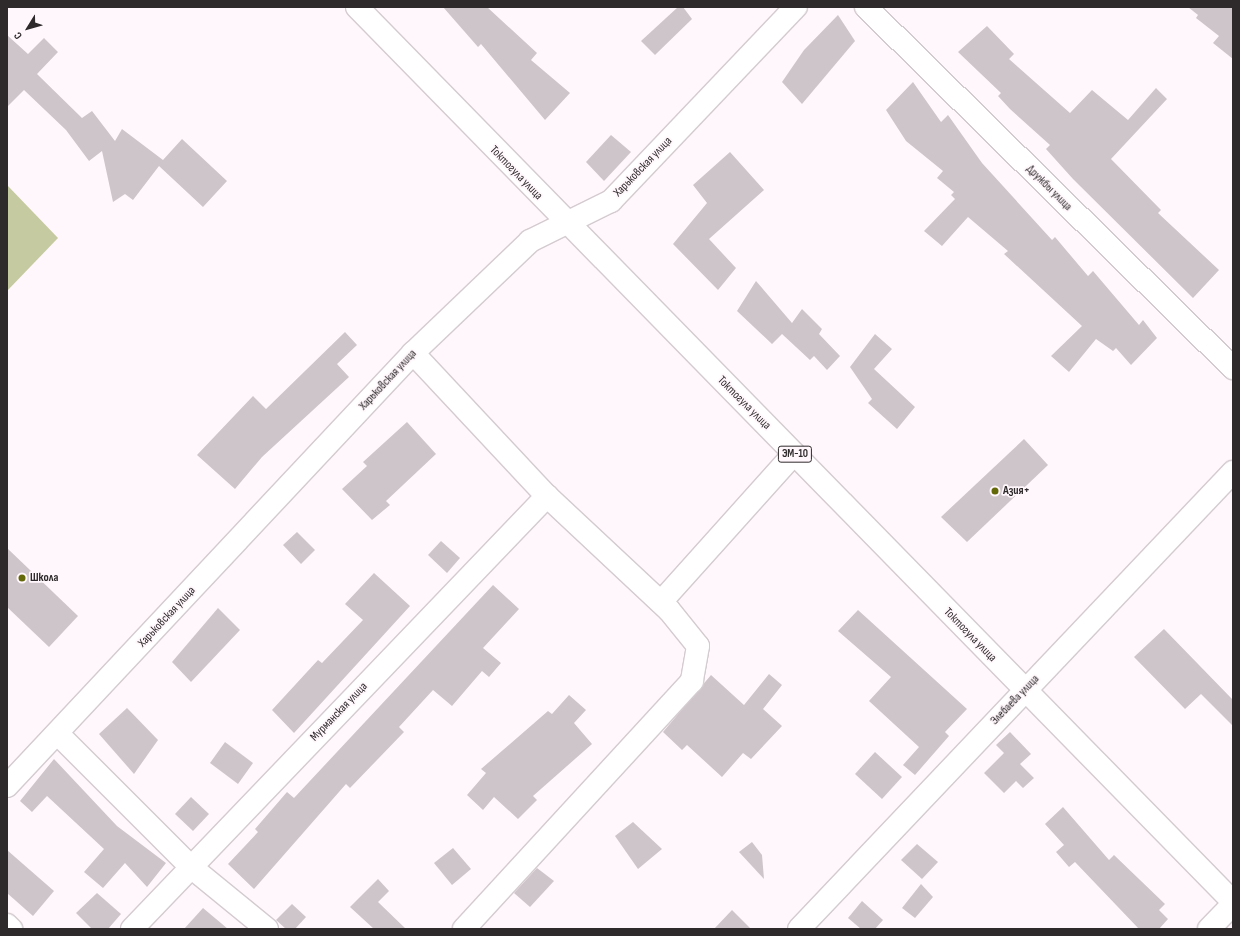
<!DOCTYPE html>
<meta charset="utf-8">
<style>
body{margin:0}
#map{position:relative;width:1240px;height:936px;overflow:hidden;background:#fff7fb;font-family:"Sofia Sans Condensed",sans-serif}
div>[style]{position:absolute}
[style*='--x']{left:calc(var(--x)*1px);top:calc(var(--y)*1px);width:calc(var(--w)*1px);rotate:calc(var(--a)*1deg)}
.green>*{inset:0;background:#c5caa1}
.building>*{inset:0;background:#cec5ca}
.roads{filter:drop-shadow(1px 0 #d4cbd0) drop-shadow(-1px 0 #d4cbd0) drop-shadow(0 1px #d4cbd0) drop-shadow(0 -1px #d4cbd0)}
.minor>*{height:22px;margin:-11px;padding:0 11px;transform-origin:11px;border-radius:11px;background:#fff}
.major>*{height:22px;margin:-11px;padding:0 11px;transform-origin:11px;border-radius:11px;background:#fff}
.highway>*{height:22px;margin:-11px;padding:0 11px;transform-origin:11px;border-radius:11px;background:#fff}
.dots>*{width:11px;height:11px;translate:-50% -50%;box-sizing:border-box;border:2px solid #fff7fb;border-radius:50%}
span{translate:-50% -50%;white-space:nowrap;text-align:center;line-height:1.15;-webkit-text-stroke:3.5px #fff7fb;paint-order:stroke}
.shield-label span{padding:1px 3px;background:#fff7fb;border:1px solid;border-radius:3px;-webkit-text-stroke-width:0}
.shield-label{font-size:11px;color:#2e2a2c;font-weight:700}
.street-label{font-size:12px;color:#2e2a2c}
.poi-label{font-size:12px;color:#2e2a2c;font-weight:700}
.left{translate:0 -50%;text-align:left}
.frame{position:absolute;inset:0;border:8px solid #2e2a2c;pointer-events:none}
.north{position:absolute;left:8px;top:8px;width:40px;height:40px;-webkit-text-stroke:3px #fff7fb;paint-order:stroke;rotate:233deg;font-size:11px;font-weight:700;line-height:16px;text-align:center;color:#2e2a2c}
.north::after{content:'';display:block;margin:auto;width:14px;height:18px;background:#2e2a2c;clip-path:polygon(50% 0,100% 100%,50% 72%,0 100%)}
</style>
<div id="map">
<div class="green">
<i style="clip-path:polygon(7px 185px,58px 238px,7px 291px)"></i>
</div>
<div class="building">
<i style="clip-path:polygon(443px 7px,487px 7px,537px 53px,531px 60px,570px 93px,545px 120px,481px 44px,478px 47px)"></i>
<i style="clip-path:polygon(678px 7px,683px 7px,692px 19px,655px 55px,641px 41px)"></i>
<i style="clip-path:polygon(1188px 7px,1233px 7px,1233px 59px,1213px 43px,1219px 36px,1196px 18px,1198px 15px)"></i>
<i style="clip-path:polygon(838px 15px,855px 41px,802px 104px,782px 82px,804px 50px)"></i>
<i style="clip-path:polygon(987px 26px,1014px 54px,1009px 59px,1070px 113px,1092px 90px,1128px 120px,1156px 88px,1167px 99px,1111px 159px,1161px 210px,1158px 213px,1219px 270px,1193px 298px,1073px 179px,1046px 149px,1050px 145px,1010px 109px,998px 96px,1001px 93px,958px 52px)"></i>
<i style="clip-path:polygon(7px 35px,28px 54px,44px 38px,58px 52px,37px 74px,82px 118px,92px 111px,115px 141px,122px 129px,163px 160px,182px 139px,227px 181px,203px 207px,159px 166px,133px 200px,125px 194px,113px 202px,102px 151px,89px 161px,66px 130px,24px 90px,7px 107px)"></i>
<i style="clip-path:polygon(913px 82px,941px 122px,948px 115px,982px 163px,1052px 240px,1055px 237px,1088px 276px,1093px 271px,1139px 325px,1143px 320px,1157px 338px,1131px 365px,1116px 348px,1113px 351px,1096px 339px,1069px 372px,1051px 356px,1082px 326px,1004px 254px,1008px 251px,968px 217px,942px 246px,924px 231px,955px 199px,951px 195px,954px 192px,937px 178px,943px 171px,906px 141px,886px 110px)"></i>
<i style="clip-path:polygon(611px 135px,631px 152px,604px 181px,586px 162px)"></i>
<i style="clip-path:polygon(730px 152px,764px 190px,709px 239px,736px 268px,718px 290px,673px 244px,707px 203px,693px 185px)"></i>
<i style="clip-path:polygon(756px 281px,792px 323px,802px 309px,822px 329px,819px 334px,840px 356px,827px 370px,814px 356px,810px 360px,782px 334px,772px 344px,737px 311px)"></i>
<i style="clip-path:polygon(345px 332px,357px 345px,337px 364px,349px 377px,262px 457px,235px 489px,197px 455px,253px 396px,266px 409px)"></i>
<i style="clip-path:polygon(875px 334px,892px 349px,874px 369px,915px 407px,897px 429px,868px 403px,872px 399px,850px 367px)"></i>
<i style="clip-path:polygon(407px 422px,436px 454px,386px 501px,390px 505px,372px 520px,342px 489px,367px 466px,363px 462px)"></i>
<i style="clip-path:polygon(1024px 439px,1048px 465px,967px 542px,941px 517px)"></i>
<i style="clip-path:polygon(297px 532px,315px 550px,301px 564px,283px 545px)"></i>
<i style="clip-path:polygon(441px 541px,460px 558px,447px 573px,428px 555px)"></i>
<i style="clip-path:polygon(7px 548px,78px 616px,49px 647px,7px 607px)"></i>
<i style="clip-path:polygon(374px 573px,410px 606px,294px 733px,272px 710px,318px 660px,322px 663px,363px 620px,345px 604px)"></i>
<i style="clip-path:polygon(493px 585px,519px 609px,483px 648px,501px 663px,489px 677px,482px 671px,452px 706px,433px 690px,399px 727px,404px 732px,350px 788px,346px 784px,254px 889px,228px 864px,258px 832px,255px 829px,287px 792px,294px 798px)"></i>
<i style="clip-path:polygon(218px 608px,240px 630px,191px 682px,172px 662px)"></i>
<i style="clip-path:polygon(858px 610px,967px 709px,945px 732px,949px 736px,915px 775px,903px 765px,919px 747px,869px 701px,891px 677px,838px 631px)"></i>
<i style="clip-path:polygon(1164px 629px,1233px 700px,1233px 726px,1201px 694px,1185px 709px,1134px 657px)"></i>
<i style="clip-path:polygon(769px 674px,782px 685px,763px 709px,782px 726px,751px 759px,743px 753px,722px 777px,687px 745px,682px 750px,663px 732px,711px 675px,744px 705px)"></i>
<i style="clip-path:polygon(569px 695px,586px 710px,574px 723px,592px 744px,533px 796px,537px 800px,518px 819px,494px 797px,483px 810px,467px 795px,486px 773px,481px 769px,548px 711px,552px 714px)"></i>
<i style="clip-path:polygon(127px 708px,158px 740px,134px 774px,99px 734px)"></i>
<i style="clip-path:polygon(1010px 732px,1031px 754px,1020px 764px,1034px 778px,1023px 788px,1016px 781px,1004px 793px,984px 773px,1004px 753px,996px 745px)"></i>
<i style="clip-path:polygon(225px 742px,253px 763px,238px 784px,210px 763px)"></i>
<i style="clip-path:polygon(875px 752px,902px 777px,882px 799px,855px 774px)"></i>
<i style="clip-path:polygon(54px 759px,117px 826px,166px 863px,147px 887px,125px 863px,103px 888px,84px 872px,104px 849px,47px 796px,32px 812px,20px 801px)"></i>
<i style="clip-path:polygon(191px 797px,209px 814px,193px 831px,175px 814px)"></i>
<i style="clip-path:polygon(1063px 807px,1109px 860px,1114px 855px,1165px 904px,1159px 910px,1168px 919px,1159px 929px,1139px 929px,1075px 862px,1069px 867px,1056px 852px,1064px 845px,1045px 824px)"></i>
<i style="clip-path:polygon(633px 822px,662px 849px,638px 869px,615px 836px)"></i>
<i style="clip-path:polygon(752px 842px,762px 855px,764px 879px,739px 852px)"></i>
<i style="clip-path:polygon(917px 844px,938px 862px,922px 879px,901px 860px)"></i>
<i style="clip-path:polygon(453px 848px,471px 869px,452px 885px,434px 863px)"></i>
<i style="clip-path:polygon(7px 850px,54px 891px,33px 916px,7px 893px)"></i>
<i style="clip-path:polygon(537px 868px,554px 881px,530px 907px,514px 893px)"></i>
<i style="clip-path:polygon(378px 879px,389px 891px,378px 902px,406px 929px,374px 929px,350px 907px)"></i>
<i style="clip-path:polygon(921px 884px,933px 897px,915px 918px,902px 908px)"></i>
<i style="clip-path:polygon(97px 893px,121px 914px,108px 929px,92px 929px,76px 913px)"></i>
<i style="clip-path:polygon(862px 901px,883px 920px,875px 929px,861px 929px,848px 918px)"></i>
<i style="clip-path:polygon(292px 904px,306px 917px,295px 929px,286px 929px,276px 920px)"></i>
<i style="clip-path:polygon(203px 908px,228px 929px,184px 929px)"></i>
<i style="clip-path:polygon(732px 910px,751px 929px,714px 929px)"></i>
</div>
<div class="roads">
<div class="minor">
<i style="--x:866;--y:7;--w:515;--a:44.53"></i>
<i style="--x:413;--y:353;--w:196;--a:46.9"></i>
<i style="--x:547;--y:496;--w:167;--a:43.1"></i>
<i style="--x:669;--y:610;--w:46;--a:51.1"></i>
<i style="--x:698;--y:646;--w:36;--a:100"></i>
<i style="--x:692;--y:681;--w:337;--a:132.6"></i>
<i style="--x:661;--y:602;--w:199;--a:-48.1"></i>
<i style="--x:1025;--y:691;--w:302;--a:-46.5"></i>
<i style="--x:58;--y:734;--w:188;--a:45"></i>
<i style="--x:191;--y:867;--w:98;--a:39.2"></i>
<i style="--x:7;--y:786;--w:594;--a:-46.84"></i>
<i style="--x:413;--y:353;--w:162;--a:-43.7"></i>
<i style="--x:530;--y:241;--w:90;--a:-26.3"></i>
<i style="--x:611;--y:201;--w:268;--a:-46.4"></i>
<i style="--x:7;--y:925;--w:6;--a:45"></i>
<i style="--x:132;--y:929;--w:600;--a:-46.22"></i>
<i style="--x:1209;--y:929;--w:35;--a:-46"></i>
</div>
<div class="major">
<i style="--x:799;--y:929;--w:328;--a:-46.5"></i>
</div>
<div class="highway">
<i style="--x:357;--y:7;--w:1252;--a:45.61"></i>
</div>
</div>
<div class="dots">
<i style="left:995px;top:491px;background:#636909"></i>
<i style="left:22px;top:578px;background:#636909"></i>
</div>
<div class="shield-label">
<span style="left:795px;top:454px">ЭМ-10</span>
</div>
<div class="street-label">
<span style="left:643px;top:167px;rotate:-46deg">Харьковская улица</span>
<span style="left:516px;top:173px;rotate:46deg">Токтогула улица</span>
<span style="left:1049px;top:188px;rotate:45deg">Дружбы улица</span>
<span style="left:388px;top:380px;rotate:-47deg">Харьковская улица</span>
<span style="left:744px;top:403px;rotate:45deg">Токтогула улица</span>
<span style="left:167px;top:617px;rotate:-47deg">Харьковская улица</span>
<span style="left:970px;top:635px;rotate:46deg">Токтогула улица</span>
<span style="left:1015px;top:700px;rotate:-46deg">Элебаева улица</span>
<span style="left:339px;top:712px;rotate:-46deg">Мурманская улица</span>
</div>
<div class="poi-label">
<span class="left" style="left:1003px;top:491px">Aзия+</span>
<span class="left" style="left:30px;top:578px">Школа</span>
</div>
<div class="frame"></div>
<div class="north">С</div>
</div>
